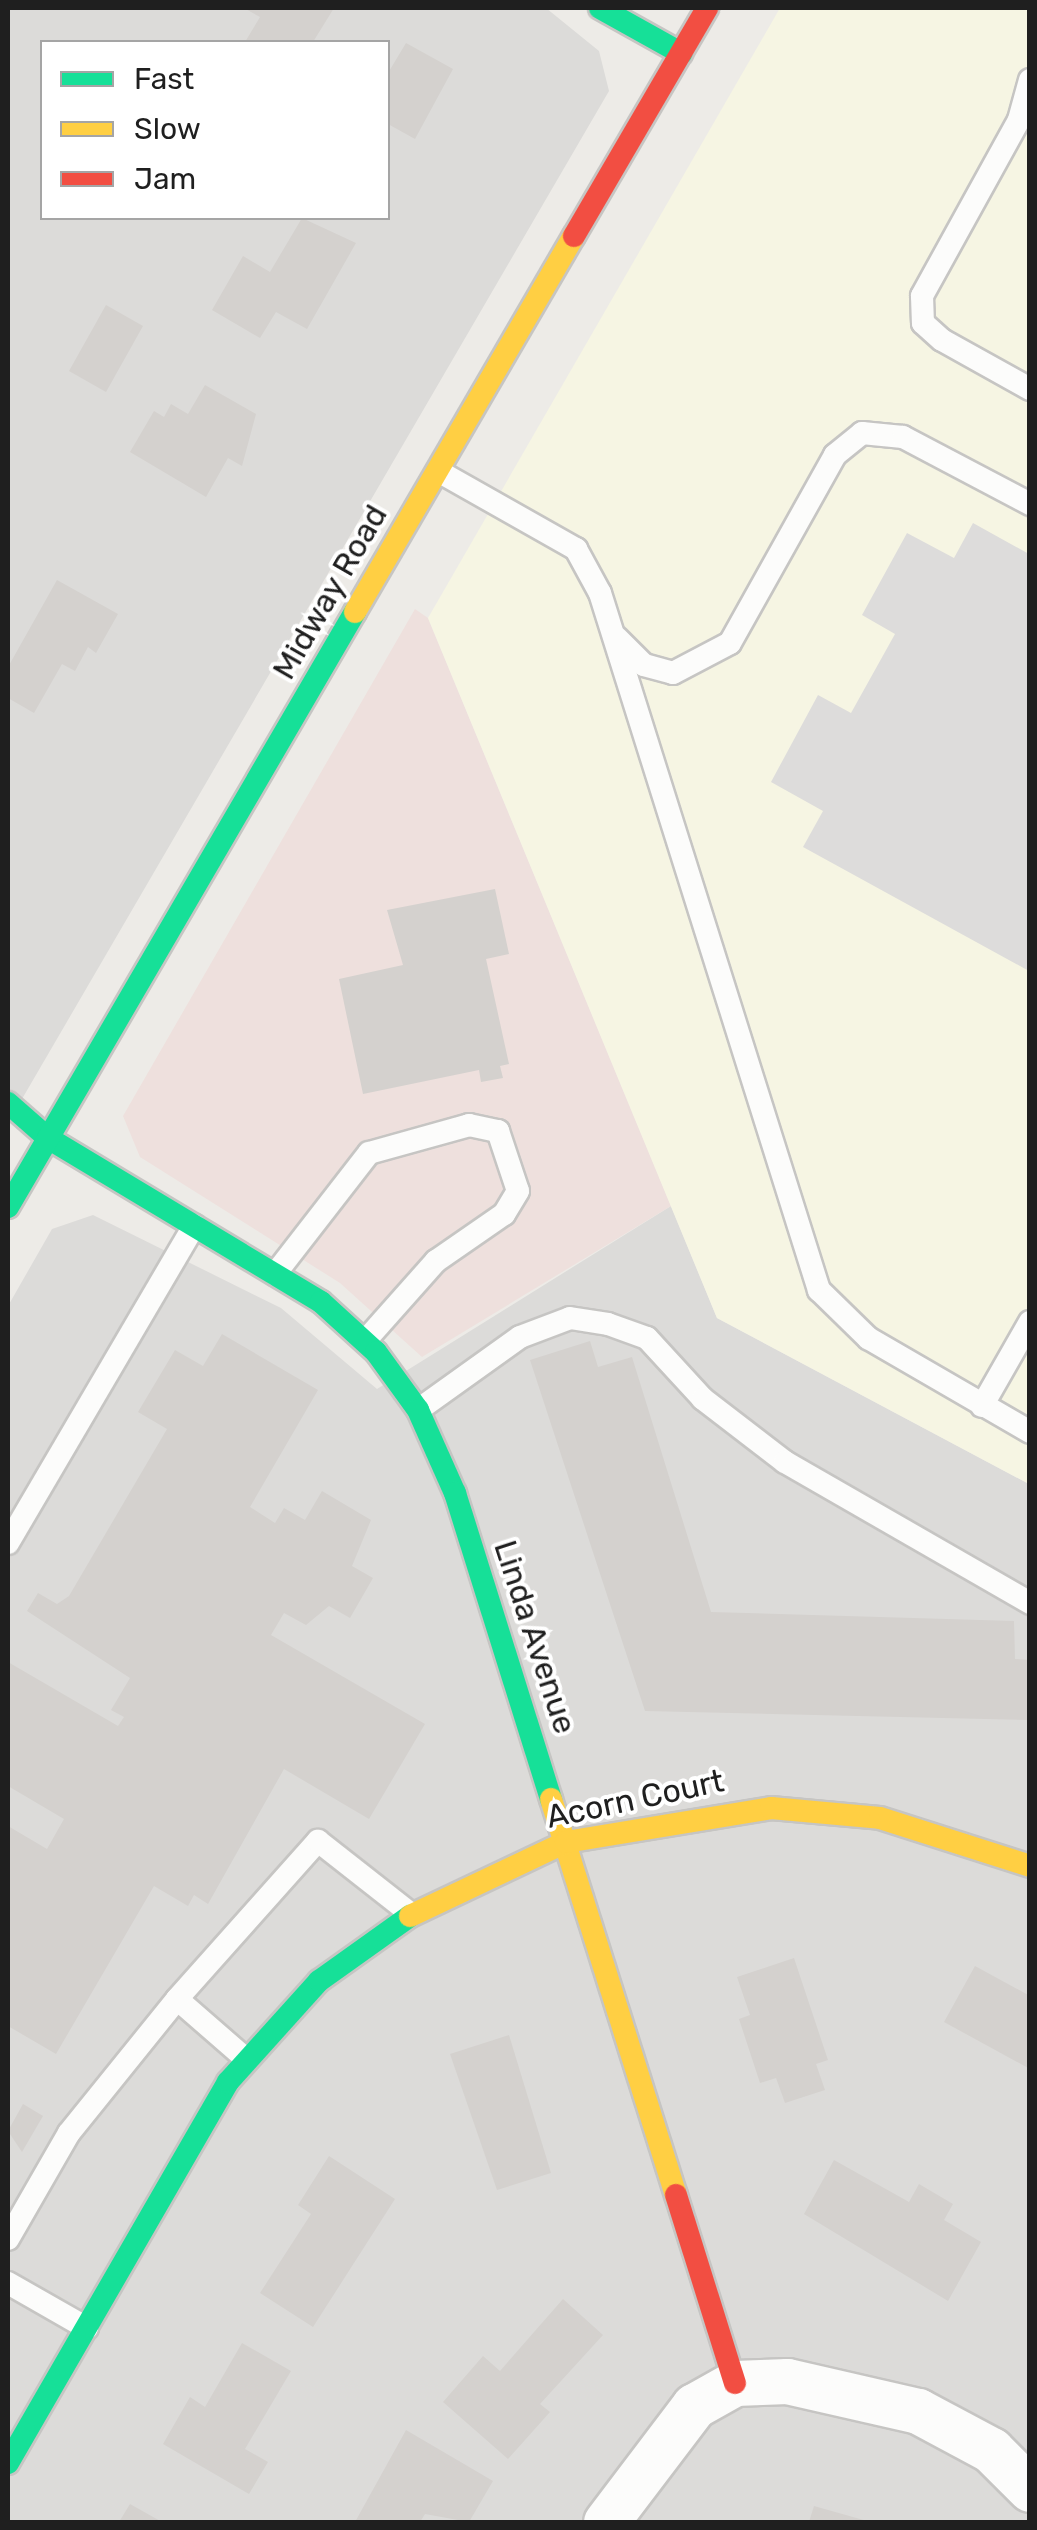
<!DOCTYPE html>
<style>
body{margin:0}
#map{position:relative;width:1037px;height:2530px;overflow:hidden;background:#edebe7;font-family:Rubik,sans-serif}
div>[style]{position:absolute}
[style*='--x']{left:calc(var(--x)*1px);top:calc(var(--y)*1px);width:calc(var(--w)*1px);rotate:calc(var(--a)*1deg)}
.residential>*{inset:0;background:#dcdbd9}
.commercial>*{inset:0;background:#eee0dd}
.education>*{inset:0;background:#f6f5e3}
.parking>*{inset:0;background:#dddcdb}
.building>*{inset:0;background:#d4d1ce}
.roads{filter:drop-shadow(2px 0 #c6c5c3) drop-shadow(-2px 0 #c6c5c3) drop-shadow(0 2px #c6c5c3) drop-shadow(0 -2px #c6c5c3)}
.lane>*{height:22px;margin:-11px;padding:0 11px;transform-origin:11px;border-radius:11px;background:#fcfcfb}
.street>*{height:45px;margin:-22.5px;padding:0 22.5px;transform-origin:22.5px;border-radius:22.5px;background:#fcfcfb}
.fast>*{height:22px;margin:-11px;padding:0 11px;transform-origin:11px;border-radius:11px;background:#16e098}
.slow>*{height:22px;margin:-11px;padding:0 11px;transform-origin:11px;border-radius:11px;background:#ffcf43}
.jam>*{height:22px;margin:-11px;padding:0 11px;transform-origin:11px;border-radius:11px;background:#f24e42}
span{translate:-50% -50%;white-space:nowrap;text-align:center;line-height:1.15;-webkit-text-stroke:8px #fff;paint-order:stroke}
.street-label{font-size:32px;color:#1f1f1f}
.frame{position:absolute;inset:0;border:10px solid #1f1f1f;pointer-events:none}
.legend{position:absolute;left:40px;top:40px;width:350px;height:180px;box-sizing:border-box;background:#fff;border:2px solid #a5a5a5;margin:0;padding:12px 18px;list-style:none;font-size:30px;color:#1f1f1f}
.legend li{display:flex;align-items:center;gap:20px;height:50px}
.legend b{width:50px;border:2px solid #a5a5a5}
</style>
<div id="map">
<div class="residential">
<i style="clip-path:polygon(evenodd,8px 8px,546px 8px,599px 51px,609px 91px,8px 1123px,8px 8px,42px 42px,388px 42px,388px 218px,42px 218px,42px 42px)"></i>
<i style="clip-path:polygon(671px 1206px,717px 1318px,1029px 1484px,1029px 2522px,8px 2522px,8px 1306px,52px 1229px,93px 1215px,281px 1308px,377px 1389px)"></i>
</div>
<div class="commercial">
<i style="clip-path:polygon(415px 609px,428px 618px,671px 1206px,422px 1357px,340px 1283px,140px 1157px,123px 1116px)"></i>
</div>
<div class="education">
<i style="clip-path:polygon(780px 8px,1029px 8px,1029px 1484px,717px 1318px,428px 618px)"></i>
</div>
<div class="parking">
<i style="clip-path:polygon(973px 523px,1029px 554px,1029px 971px,803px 847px,823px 811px,771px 782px,818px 695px,851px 713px,895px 634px,862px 615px,907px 533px,954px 558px)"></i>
</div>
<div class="building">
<i style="clip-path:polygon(244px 8px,334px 8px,313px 42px,245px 42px,260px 17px)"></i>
<i style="clip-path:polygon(406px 43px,453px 69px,415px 139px,388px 124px,388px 73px)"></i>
<i style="clip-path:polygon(302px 218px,356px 243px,307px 329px,276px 312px,260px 338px,212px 310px,243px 256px,270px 272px)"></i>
<i style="clip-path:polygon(106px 305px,143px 326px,106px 392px,69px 371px)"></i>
<i style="clip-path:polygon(205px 385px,256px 414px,242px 466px,228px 458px,206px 497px,130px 452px,154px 411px,164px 417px,171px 404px,188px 414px)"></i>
<i style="clip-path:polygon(57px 580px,118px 614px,96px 653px,88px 647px,75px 671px,62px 664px,34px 713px,8px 698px,8px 667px)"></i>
<i style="clip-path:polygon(495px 889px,509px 954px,486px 959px,509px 1064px,500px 1066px,503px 1078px,481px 1082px,479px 1070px,363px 1094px,339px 979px,403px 965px,387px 910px)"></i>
<i style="clip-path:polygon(222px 1334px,318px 1390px,250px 1507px,275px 1523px,284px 1508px,305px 1520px,322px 1491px,371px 1520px,352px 1566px,373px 1578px,350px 1618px,329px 1606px,306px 1625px,284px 1613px,271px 1635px,425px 1724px,369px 1819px,284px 1769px,208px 1904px,194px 1895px,188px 1906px,154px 1886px,56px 2054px,8px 2026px,8px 1826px,47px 1849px,64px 1819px,8px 1786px,8px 1662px,118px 1726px,124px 1717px,111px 1710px,130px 1678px,27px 1611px,38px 1593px,57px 1604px,69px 1596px,167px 1429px,138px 1412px,175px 1350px,203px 1366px)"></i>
<i style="clip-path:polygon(590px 1341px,598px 1367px,632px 1357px,711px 1612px,1014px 1621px,1015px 1659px,1030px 1660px,1030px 1720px,645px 1711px,530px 1360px)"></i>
<i style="clip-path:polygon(794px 1958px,828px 2060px,816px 2064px,825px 2090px,785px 2103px,776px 2078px,760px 2083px,739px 2019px,750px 2015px,737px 1977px)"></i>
<i style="clip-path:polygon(975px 1966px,1030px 1996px,1030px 2069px,944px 2022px)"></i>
<i style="clip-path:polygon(509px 2035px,551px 2173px,497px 2190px,450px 2054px)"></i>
<i style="clip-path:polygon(23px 2104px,43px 2116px,22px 2152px,8px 2131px)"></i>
<i style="clip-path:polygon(329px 2156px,395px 2199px,313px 2327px,260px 2293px,311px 2214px,298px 2205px)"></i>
<i style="clip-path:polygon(834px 2160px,909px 2202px,919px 2184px,953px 2204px,944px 2220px,981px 2242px,948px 2301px,804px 2214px)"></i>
<i style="clip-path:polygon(563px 2299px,603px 2335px,540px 2404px,550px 2412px,508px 2459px,443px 2402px,483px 2356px,500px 2371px)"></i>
<i style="clip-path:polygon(242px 2343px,291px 2371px,245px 2449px,268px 2462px,249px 2494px,163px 2444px,190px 2397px,205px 2407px)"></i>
<i style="clip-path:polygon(406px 2430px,493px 2481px,469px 2522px,425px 2514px,420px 2522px,355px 2522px)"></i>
<i style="clip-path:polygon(130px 2504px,162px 2522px,119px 2522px)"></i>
<i style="clip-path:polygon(814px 2506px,867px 2521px,867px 2522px,809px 2522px)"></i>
</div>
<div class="roads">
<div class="lane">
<i style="--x:1030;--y:80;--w:41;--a:105.4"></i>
<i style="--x:1019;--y:120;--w:201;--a:118.9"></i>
<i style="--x:922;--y:296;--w:27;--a:88"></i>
<i style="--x:923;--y:323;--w:25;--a:42"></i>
<i style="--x:942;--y:340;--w:101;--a:29.1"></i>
<i style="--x:438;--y:471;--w:159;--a:29.5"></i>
<i style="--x:576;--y:549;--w:50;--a:61.4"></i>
<i style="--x:600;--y:593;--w:731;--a:72.56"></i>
<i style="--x:819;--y:1290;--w:69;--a:44.4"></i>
<i style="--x:868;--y:1338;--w:187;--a:30.1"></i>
<i style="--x:617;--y:638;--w:38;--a:45"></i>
<i style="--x:644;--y:665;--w:30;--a:15"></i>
<i style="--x:673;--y:673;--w:64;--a:-27.8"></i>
<i style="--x:730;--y:643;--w:215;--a:-60.8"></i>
<i style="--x:835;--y:455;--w:35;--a:-39"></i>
<i style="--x:862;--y:433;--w:41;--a:5.6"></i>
<i style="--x:903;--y:437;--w:144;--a:27.8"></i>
<i style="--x:275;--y:1274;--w:153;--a:-52.2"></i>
<i style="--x:369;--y:1153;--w:104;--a:-15.6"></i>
<i style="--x:469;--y:1125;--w:30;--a:12"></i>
<i style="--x:498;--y:1131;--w:63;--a:71.6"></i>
<i style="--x:518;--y:1191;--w:27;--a:121"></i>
<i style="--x:504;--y:1214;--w:83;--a:145.3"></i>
<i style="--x:436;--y:1261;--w:107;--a:131.6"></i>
<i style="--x:982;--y:1406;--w:97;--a:-60.3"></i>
<i style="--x:418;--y:1410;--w:125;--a:-35.6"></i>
<i style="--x:520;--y:1337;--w:53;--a:-20.8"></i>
<i style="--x:570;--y:1318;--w:38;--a:9"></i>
<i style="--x:608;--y:1324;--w:41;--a:19.7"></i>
<i style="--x:647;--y:1338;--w:83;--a:47.4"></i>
<i style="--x:703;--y:1399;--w:103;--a:37.5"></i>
<i style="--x:785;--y:1462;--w:283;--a:29.9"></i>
<i style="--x:8;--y:1543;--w:368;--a:-59.6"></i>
<i style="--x:246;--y:2059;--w:91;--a:-139"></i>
<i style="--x:177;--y:1999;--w:212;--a:-48.3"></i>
<i style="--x:318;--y:1841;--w:118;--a:38.1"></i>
<i style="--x:8;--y:2239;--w:122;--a:-60.1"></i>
<i style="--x:69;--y:2133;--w:172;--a:-51.1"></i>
<i style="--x:8;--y:2283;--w:91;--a:29.7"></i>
</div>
<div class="street">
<i style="--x:606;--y:2522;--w:146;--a:-52.8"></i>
<i style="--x:694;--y:2406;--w:47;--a:-29.3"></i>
<i style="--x:735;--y:2383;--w:52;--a:-2.2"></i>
<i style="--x:787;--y:2381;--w:134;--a:12.9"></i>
<i style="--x:918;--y:2411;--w:83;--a:28.1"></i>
<i style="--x:991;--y:2450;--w:55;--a:45"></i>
</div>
<div class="fast">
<i style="--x:600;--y:8;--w:93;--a:29.1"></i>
<i style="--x:8;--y:1103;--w:53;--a:41.2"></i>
<i style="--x:48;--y:1138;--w:318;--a:31"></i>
<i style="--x:321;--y:1302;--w:74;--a:42.3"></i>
<i style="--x:376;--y:1352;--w:72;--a:54.1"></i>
<i style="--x:418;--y:1410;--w:91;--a:66"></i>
<i style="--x:455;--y:1493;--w:321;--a:72.6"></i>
<i style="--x:8;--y:1207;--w:689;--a:-59.75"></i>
<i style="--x:8;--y:2463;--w:440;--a:-60"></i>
<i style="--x:228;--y:2082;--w:136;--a:-48"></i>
<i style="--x:319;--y:1981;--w:112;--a:-35.5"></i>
</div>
<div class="slow">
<i style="--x:355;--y:612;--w:435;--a:-59.8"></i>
<i style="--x:551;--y:1799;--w:415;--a:72.5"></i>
<i style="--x:410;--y:1916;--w:173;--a:-25.4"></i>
<i style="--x:566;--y:1842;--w:208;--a:-9.4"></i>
<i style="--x:771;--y:1808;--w:109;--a:5.2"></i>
<i style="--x:880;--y:1818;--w:157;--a:17.7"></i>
</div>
<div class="jam">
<i style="--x:574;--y:236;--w:264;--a:-59.7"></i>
<i style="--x:676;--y:2195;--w:197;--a:72.6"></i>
</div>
</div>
<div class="street-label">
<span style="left:330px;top:592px;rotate:-60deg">Midway Road</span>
<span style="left:535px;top:1637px;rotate:72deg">Linda Avenue</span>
<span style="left:635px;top:1799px;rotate:-12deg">Acorn Court</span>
</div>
<div class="frame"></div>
<ul class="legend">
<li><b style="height:12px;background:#16e098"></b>Fast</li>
<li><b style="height:12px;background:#ffcf43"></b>Slow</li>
<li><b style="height:12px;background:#f24e42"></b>Jam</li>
</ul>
</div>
